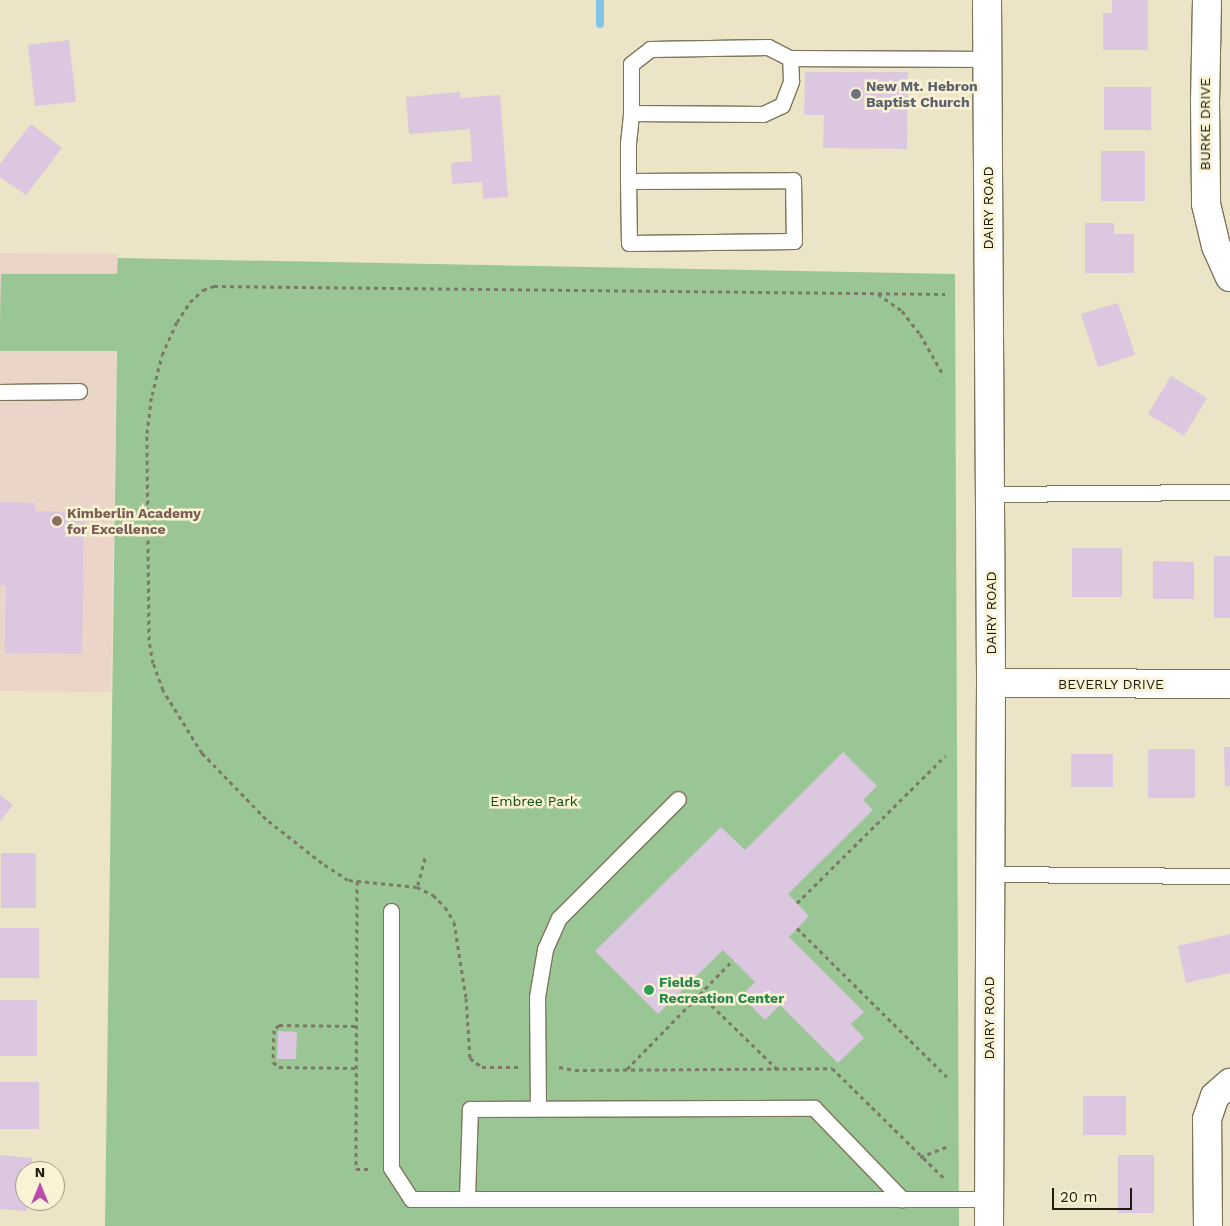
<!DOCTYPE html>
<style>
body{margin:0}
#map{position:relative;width:1230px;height:1226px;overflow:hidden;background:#ece4c7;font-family:"Work Sans",sans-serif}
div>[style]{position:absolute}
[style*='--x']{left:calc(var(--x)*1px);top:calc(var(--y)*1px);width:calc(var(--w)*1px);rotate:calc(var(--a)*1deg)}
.education>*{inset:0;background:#ebd5c9}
.green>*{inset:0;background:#9ac696}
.stream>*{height:8px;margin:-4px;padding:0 4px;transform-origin:4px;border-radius:4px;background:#7fc4e5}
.building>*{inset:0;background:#dbc7df}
.path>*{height:3px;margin-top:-1.5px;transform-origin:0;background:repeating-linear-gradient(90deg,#7d7865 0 4px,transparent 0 8px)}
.roads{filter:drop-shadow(1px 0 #7c765b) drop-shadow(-1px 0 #7c765b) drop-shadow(0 1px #7c765b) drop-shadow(0 -1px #7c765b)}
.service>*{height:15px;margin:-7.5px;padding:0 7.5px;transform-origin:7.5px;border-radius:7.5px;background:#fff}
.minor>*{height:28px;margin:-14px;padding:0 14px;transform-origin:14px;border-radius:14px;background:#fff}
.tertiary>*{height:28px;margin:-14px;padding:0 14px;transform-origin:14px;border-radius:14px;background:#fff}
.dots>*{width:14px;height:14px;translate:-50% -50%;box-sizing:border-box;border:2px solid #f9f2d4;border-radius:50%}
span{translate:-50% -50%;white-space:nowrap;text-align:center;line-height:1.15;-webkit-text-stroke:5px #f9f2d4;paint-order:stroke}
.worship-label{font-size:14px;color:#5b616d;font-weight:700}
.left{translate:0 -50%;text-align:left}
.street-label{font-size:14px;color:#1f1c12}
.education-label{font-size:14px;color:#785e54;font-weight:700}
.park-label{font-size:14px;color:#0d4c0b}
.leisure-label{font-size:14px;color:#27864d;font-weight:700}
.north{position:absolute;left:15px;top:1161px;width:50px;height:50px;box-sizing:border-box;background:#f9f2d4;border:1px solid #a29c86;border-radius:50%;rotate:0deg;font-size:14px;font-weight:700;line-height:20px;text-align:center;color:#1f1c12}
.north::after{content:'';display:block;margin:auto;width:18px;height:22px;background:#ba4cab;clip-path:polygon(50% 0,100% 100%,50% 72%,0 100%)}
.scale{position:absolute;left:1052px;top:1188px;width:80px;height:22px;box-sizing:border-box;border:2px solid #1f1c12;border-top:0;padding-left:6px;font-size:15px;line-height:18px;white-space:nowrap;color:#1f1c12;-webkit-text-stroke:4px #f9f2d4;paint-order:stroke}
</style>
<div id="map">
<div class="education">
<i style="clip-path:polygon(0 253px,118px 254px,111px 692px,0 691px)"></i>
</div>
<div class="green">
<i style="clip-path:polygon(118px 258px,955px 274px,959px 1226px,105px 1226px,117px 351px,0 351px,0 322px,1px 274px,117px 274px)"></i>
</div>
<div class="stream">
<i style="--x:600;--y:24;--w:24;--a:-90"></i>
</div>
<div class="building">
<i style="clip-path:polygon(1112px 0,1148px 0,1148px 50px,1103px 50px,1103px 13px,1112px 13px)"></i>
<i style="clip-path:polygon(69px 40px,76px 102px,35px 106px,28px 45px)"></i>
<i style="clip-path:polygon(805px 72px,908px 72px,907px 149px,823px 148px,824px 115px,804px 115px)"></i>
<i style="clip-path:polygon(1104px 87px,1151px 87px,1151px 130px,1104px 130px)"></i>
<i style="clip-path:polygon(460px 92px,460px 98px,500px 95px,508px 197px,483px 199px,482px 182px,452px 184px,451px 163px,472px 161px,470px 129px,409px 134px,406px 97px)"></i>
<i style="clip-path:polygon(31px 124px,62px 148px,26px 195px,0 177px,0 164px)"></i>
<i style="clip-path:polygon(1101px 151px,1145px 151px,1145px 201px,1101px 201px)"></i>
<i style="clip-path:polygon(1085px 223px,1114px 223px,1114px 234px,1134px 234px,1134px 273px,1085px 273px)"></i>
<i style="clip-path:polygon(1118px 303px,1135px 355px,1098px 367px,1081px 314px)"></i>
<i style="clip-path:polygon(1171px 376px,1207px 398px,1184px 436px,1148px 414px)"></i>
<i style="clip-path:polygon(0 502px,35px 503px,35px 511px,84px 512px,82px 654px,5px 653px,6px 585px,0 585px)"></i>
<i style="clip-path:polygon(1072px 548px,1122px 548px,1122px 597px,1072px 597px)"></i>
<i style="clip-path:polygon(1214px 556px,1230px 556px,1230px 618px,1214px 618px)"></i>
<i style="clip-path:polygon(1153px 561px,1194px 562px,1194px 599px,1153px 599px)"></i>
<i style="clip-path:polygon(1224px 747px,1230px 747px,1230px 786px,1225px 786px)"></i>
<i style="clip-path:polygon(1148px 749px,1195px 749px,1195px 798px,1148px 798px)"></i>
<i style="clip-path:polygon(843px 752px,877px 786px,863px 800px,873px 810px,788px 894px,809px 916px,789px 937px,864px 1012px,851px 1024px,864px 1038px,838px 1063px,780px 1005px,765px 1020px,741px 996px,755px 982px,723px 950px,658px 1014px,595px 951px,721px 827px,745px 850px)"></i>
<i style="clip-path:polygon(1071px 754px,1113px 754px,1113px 787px,1071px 787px)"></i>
<i style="clip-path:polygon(0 795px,13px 805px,0 821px)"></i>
<i style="clip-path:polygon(1px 853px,36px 853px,36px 908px,1px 908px)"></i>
<i style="clip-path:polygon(0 928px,39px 928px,39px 978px,0 978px)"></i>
<i style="clip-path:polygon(1230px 934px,1230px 973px,1186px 983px,1178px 946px)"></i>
<i style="clip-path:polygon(0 1000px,37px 1000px,37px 1056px,0 1056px)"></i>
<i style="clip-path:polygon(278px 1031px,297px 1032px,296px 1059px,277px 1059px)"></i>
<i style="clip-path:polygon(0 1082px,39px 1082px,39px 1129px,0 1129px)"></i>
<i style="clip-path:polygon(1083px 1096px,1126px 1096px,1126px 1135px,1083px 1135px)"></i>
<i style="clip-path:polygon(0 1155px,32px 1158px,31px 1171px,25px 1171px,27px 1211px,0 1209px)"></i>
<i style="clip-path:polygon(1118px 1155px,1154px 1155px,1154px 1213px,1118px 1213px)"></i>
</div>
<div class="path">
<i style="--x:878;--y:294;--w:29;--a:35"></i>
<i style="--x:902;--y:311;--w:29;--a:52"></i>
<i style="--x:920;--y:334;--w:48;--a:60.3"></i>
<i style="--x:425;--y:858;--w:30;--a:105"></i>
<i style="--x:417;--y:887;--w:18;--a:27"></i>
<i style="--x:433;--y:895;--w:17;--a:45"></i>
<i style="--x:445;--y:907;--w:17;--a:59"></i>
<i style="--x:454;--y:922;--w:77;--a:81"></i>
<i style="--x:466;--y:998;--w:60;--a:86.2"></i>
<i style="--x:470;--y:1058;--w:15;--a:37"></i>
<i style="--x:482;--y:1067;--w:36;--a:0"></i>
<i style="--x:357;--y:881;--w:288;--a:90.2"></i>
<i style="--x:356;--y:1169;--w:14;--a:0"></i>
<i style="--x:417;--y:887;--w:69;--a:-174.2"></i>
<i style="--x:348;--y:880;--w:31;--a:-147"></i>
<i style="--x:322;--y:863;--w:71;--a:-141.8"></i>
<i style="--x:266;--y:819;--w:92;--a:-134.1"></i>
<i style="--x:202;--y:753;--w:74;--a:-121.8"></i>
<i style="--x:163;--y:690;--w:29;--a:-110"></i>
<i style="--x:153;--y:663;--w:23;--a:-100"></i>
<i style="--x:149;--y:640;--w:207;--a:-90.6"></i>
<i style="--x:147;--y:433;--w:38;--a:-83"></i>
<i style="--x:152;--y:395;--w:41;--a:-76"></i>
<i style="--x:162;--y:355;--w:36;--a:-66"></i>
<i style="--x:177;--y:322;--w:24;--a:-57"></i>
<i style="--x:190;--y:302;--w:18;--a:-43"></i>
<i style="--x:203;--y:290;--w:12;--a:-20"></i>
<i style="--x:214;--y:286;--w:731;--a:0.63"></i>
<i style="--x:797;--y:903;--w:209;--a:-44.8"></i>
<i style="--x:797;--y:928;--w:211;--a:44.8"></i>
<i style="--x:700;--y:994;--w:107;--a:44.2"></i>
<i style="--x:355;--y:1026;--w:76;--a:-179.2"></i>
<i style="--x:279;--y:1025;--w:7;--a:135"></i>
<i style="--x:274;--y:1030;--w:32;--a:92"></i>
<i style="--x:273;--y:1062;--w:8;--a:40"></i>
<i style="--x:279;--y:1067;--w:77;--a:0.7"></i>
<i style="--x:559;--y:1067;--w:16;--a:11"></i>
<i style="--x:575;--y:1070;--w:257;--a:-0.4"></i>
<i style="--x:832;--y:1068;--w:156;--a:44.5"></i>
<i style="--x:627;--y:1069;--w:152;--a:-45.8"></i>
<i style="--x:920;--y:1157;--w:30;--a:-21"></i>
</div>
<div class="roads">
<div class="service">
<i style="--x:631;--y:113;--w:132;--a:0.4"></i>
<i style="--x:763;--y:114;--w:21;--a:-25"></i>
<i style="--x:782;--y:105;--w:26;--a:-69"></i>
<i style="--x:791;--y:81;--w:23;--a:-92"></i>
<i style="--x:628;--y:181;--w:165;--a:-0.3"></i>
<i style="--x:793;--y:180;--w:61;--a:89.1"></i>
<i style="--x:794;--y:241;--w:165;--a:179.3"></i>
<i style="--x:629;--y:243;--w:62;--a:-90.9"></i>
<i style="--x:628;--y:181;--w:38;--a:-90"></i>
<i style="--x:628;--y:143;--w:30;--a:-84"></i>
<i style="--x:631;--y:113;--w:49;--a:-90"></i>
<i style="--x:631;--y:64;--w:24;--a:-38"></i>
<i style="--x:650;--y:49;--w:118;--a:-1"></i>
<i style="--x:768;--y:47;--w:25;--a:27"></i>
<i style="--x:790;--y:58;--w:198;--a:0.3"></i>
<i style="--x:0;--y:392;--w:79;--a:-0.7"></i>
<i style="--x:990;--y:494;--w:240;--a:-0.5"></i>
<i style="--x:990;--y:874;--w:240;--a:0.5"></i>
<i style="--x:391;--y:911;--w:257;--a:90"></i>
<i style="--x:391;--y:1168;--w:37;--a:57"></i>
<i style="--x:411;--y:1199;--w:577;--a:0"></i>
<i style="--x:538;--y:1108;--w:111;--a:-90.5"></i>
<i style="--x:537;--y:997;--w:49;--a:-80.5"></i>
<i style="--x:545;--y:949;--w:34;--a:-66"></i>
<i style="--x:559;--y:918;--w:168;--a:-45"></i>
<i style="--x:467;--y:1198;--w:89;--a:-88.1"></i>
<i style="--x:470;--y:1109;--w:344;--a:-0.2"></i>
<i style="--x:814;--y:1108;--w:127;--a:46"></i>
</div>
<div class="minor">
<i style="--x:1207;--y:0;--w:100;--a:91.1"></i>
<i style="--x:1205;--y:100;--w:104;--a:89.4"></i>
<i style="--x:1206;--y:204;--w:43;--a:76.6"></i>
<i style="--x:1216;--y:246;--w:34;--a:66"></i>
<i style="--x:1208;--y:1226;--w:107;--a:-90.5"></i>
<i style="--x:1207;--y:1119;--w:24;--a:-71"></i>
<i style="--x:1215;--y:1096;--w:20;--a:-41"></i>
</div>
<div class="tertiary">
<i style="--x:987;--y:0;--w:683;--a:89.66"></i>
<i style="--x:991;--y:683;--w:543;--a:90.21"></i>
<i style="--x:991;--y:683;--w:239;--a:0.2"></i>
</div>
</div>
<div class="dots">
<i style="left:856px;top:94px;background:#6b7280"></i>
<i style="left:57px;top:521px;background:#8d6e63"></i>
<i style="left:649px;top:990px;background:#2e9e5b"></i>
</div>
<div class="worship-label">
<span class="left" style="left:866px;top:94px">New Mt. Hebron<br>Baptist Church</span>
</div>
<div class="street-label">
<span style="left:1205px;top:124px;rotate:-90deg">BURKE DRIVE</span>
<span style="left:988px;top:208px;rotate:-90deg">DAIRY ROAD</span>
<span style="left:991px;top:613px;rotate:-90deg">DAIRY ROAD</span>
<span style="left:1111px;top:684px">BEVERLY DRIVE</span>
<span style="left:989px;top:1018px;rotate:-90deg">DAIRY ROAD</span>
</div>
<div class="education-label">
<span class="left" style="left:67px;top:521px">Kimberlin Academy<br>for Excellence</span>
</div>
<div class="park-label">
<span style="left:534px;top:801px">Embree Park</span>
</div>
<div class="leisure-label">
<span class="left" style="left:659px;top:990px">Fields<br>Recreation Center</span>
</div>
<div class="north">N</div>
<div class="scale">20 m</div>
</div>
